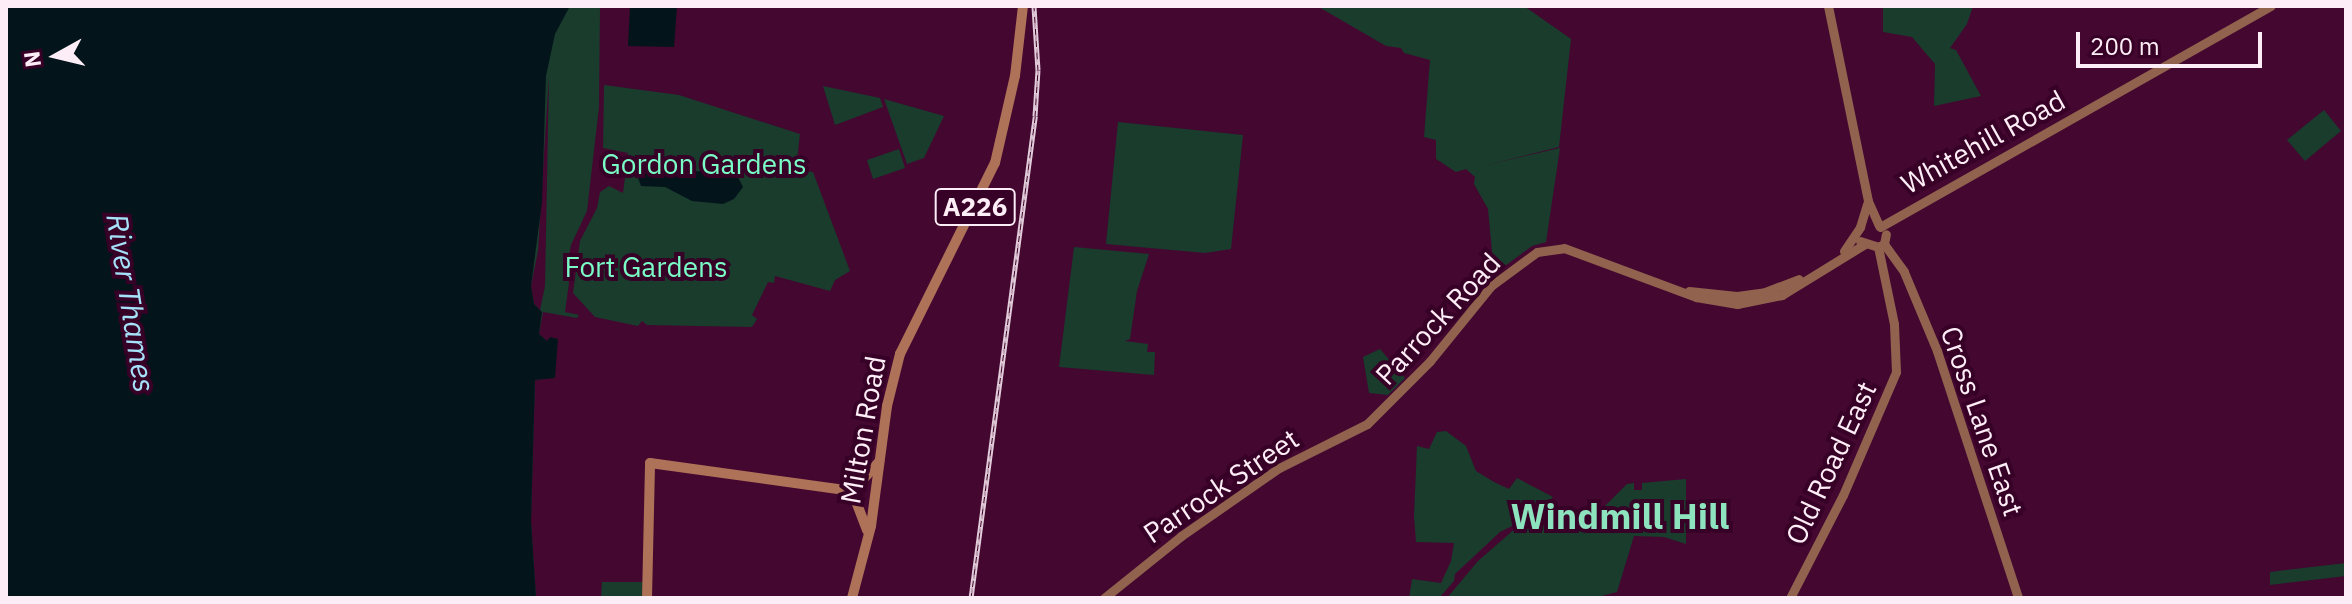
<!DOCTYPE html>
<style>
body{margin:0}
#map{position:relative;width:2352px;height:604px;overflow:hidden;background:#430730;font-family:"IBM Plex Sans",sans-serif}
div>[style]{position:absolute}
[style*='--x']{left:calc(var(--x)*1px);top:calc(var(--y)*1px);width:calc(var(--w)*1px);rotate:calc(var(--a)*1deg)}
.green>*{inset:0;background:#193c2d}
.water>*{inset:0;background:#03151b}
.secondary>*{height:9px;margin:-4.5px;padding:0 4.5px;transform-origin:4.5px;border-radius:4.5px;background:#91624e}
.primary>*{height:10px;margin:-5px;padding:0 5px;transform-origin:5px;border-radius:5px;background:#ae7258}
.rail>*{height:5px;margin-top:-2.5px;transform-origin:0;background:repeating-linear-gradient(90deg,#370026 0 6px,#e2ccd9 0 12px);box-sizing:border-box;border-block:2px solid #e2ccd9}
span{translate:-50% -50%;white-space:nowrap;text-align:center;line-height:1.15;-webkit-text-stroke:8px #370026;paint-order:stroke}
.shield-label span{padding:2px 6px;background:#370026;border:2px solid;border-radius:6px;-webkit-text-stroke-width:0}
.shield-label{font-size:26px;color:#fdedf6;font-weight:700}
.street-label{font-size:28px;color:#fdedf6}
.park-label{font-size:28px;color:#79fcc6}
.water-label{font-size:30px;color:#a5e1f9;font-style:italic}
.district-label{font-size:36px;color:#8de3bd;font-weight:700}
.frame{position:absolute;inset:0;border:8px solid #fdedf6;pointer-events:none}
.north{position:absolute;left:16px;top:16px;width:80px;height:80px;-webkit-text-stroke:6px #370026;paint-order:stroke;rotate:262deg;font-size:22px;font-weight:700;line-height:32px;text-align:center;color:#fdedf6}
.north::after{content:'';display:block;margin:auto;width:28px;height:36px;background:#fdedf6;clip-path:polygon(50% 0,100% 100%,50% 72%,0 100%)}
.scale{position:absolute;left:2076px;top:32px;width:186px;height:36px;box-sizing:border-box;border:4px solid #fdedf6;border-top:0;padding-left:10px;font-size:24px;line-height:28px;white-space:nowrap;color:#fdedf6;-webkit-text-stroke:6px #370026;paint-order:stroke}
</style>
<div id="map">
<div class="green">
<i style="clip-path:polygon(evenodd,553px 6px,600px 6px,599px 107px,587px 211px,571px 245px,567px 267px,569px 283px,565px 312px,579px 315px,577px 318px,543px 312px,539px 334px,547px 341px,542px 379px,535px 380px,531px 521px,536px 598px,496px 598px,473px 44px,553px 6px,549px 75px,545px 286px,540px 310px,534px 304px,531px 286px,538px 251px,549px 75px)"></i>
<i style="clip-path:polygon(1317px 6px,1524px 6px,1571px 39px,1559px 147px,1482px 166px,1560px 148px,1546px 242px,1532px 246px,1505px 266px,1493px 262px,1488px 209px,1474px 184px,1475px 177px,1466px 169px,1456px 172px,1436px 159px,1436px 140px,1424px 137px,1430px 60px,1404px 53px,1401px 48px,1386px 46px)"></i>
<i style="clip-path:polygon(1883px 6px,1973px 6px,1967px 24px,1950px 48px,1956px 50px,1981px 96px,1934px 106px,1935px 64px,1912px 37px,1883px 32px)"></i>
<i style="clip-path:polygon(604px 85px,679px 95px,800px 134px,796px 169px,813px 172px,850px 271px,835px 280px,830px 291px,775px 276px,774px 283px,768px 282px,752px 315px,757px 319px,752px 327px,647px 325px,642px 321px,638px 326px,595px 317px,573px 293px,580px 241px,597px 208px,600px 192px,609px 186px,623px 193px,628px 153px,603px 148px)"></i>
<i style="clip-path:polygon(823px 86px,880px 98px,883px 107px,835px 125px)"></i>
<i style="clip-path:polygon(884px 99px,944px 116px,924px 158px,907px 164px)"></i>
<i style="clip-path:polygon(2324px 110px,2341px 131px,2305px 161px,2287px 140px)"></i>
<i style="clip-path:polygon(1118px 122px,1243px 135px,1231px 249px,1205px 253px,1106px 244px)"></i>
<i style="clip-path:polygon(899px 149px,905px 168px,873px 179px,867px 160px)"></i>
<i style="clip-path:polygon(1074px 247px,1149px 254px,1137px 291px,1130px 339px,1125px 341px,1148px 344px,1147px 352px,1155px 352px,1154px 375px,1059px 367px)"></i>
<i style="clip-path:polygon(1380px 349px,1405px 378px,1388px 395px,1369px 393px,1363px 357px)"></i>
<i style="clip-path:polygon(1446px 431px,1466px 446px,1476px 471px,1494px 482px,1509px 489px,1517px 478px,1553px 497px,1535px 515px,1500px 532px,1455px 574px,1454px 581px,1439px 598px,1409px 598px,1412px 579px,1441px 583px,1451px 561px,1454px 543px,1416px 542px,1414px 516px,1417px 446px,1429px 449px,1437px 432px)"></i>
<i style="clip-path:polygon(1686px 479px,1686px 544px,1664px 537px,1634px 536px,1617px 592px,1594px 598px,1447px 598px,1478px 561px,1517px 527px,1578px 510px,1588px 509px,1595px 516px,1627px 484px,1634px 483px,1634px 490px,1642px 490px,1642px 483px)"></i>
<i style="clip-path:polygon(2346px 563px,2346px 576px,2270px 585px,2270px 572px)"></i>
<i style="clip-path:polygon(602px 582px,643px 582px,642px 598px,601px 598px)"></i>
</div>
<div class="water">
<i style="clip-path:polygon(6px 6px,570px 6px,555px 34px,546px 76px,542px 202px,531px 286px,534px 304px,542px 312px,539px 334px,547px 341px,550px 337px,558px 339px,555px 378px,535px 380px,531px 521px,536px 598px,6px 598px)"></i>
<i style="clip-path:polygon(630px 6px,677px 6px,674px 47px,628px 46px)"></i>
<i style="clip-path:polygon(645px 161px,689px 172px,723px 169px,737px 175px,743px 187px,734px 199px,723px 204px,692px 201px,665px 187px,641px 186px,635px 170px)"></i>
</div>
<div class="secondary">
<i style="--x:1828;--y:6;--w:199;--a:78.4"></i>
<i style="--x:1868;--y:201;--w:27;--a:66"></i>
<i style="--x:1880;--y:227;--w:449;--a:-29.5"></i>
<i style="--x:1860;--y:241;--w:19;--a:18"></i>
<i style="--x:1878;--y:247;--w:7;--a:-27"></i>
<i style="--x:1884;--y:244;--w:10;--a:-79"></i>
<i style="--x:1884;--y:244;--w:34;--a:54"></i>
<i style="--x:1904;--y:272;--w:86;--a:67.3"></i>
<i style="--x:1937;--y:351;--w:260;--a:71.8"></i>
<i style="--x:1844;--y:251;--w:29;--a:-56"></i>
<i style="--x:1860;--y:227;--w:24;--a:-73"></i>
<i style="--x:1689;--y:291;--w:48;--a:5.9"></i>
<i style="--x:1737;--y:296;--w:28;--a:-8"></i>
<i style="--x:1765;--y:292;--w:36;--a:-21"></i>
<i style="--x:1104;--y:598;--w:99;--a:-38.8"></i>
<i style="--x:1181;--y:536;--w:119;--a:-34.8"></i>
<i style="--x:1279;--y:468;--w:98;--a:-26.6"></i>
<i style="--x:1367;--y:424;--w:89;--a:-45"></i>
<i style="--x:1430;--y:361;--w:97;--a:-50.9"></i>
<i style="--x:1491;--y:286;--w:57;--a:-36.5"></i>
<i style="--x:1537;--y:252;--w:27;--a:-8"></i>
<i style="--x:1564;--y:248;--w:141;--a:20.4"></i>
<i style="--x:1696;--y:297;--w:42;--a:9.7"></i>
<i style="--x:1737;--y:304;--w:46;--a:-11.3"></i>
<i style="--x:1782;--y:295;--w:97;--a:-31.6"></i>
<i style="--x:1790;--y:598;--w:116;--a:-62.8"></i>
<i style="--x:1843;--y:495;--w:134;--a:-66.7"></i>
<i style="--x:1896;--y:372;--w:48;--a:-92.4"></i>
<i style="--x:1894;--y:324;--w:79;--a:-101.7"></i>
</div>
<div class="primary">
<i style="--x:852;--y:491;--w:42;--a:69"></i>
<i style="--x:852;--y:491;--w:40;--a:-47"></i>
<i style="--x:647;--y:598;--w:135;--a:-88.7"></i>
<i style="--x:650;--y:463;--w:204;--a:7.9"></i>
<i style="--x:852;--y:598;--w:74;--a:-75.2"></i>
<i style="--x:871;--y:526;--w:121;--a:-82.4"></i>
<i style="--x:887;--y:406;--w:54;--a:-76"></i>
<i style="--x:900;--y:354;--w:213;--a:-63.6"></i>
<i style="--x:995;--y:163;--w:89;--a:-77.1"></i>
<i style="--x:1015;--y:76;--w:70;--a:-83.5"></i>
</div>
<div class="rail">
<i style="--x:971;--y:598;--w:486;--a:-82.4"></i>
<i style="--x:1035;--y:116;--w:46;--a:-86.3"></i>
<i style="--x:1038;--y:70;--w:64;--a:-93.6"></i>
</div>
<div class="shield-label">
<span style="left:975px;top:207px">A226</span>
</div>
<div class="street-label">
<span style="left:1983px;top:142px;rotate:-29deg">Whitehill Road</span>
<span style="left:1438px;top:319px;rotate:-47deg">Parrock Road</span>
<span style="left:1982px;top:421px;rotate:71deg">Cross Lane East</span>
<span style="left:863px;top:430px;rotate:-80deg">Milton Road</span>
<span style="left:1831px;top:463px;rotate:-65deg">Old Road East</span>
<span style="left:1221px;top:486px;rotate:-34deg">Parrock Street</span>
</div>
<div class="park-label">
<span style="left:704px;top:164px">Gordon Gardens</span>
<span style="left:646px;top:267px">Fort Gardens</span>
</div>
<div class="water-label">
<span style="left:131px;top:303px;rotate:81deg">River Thames</span>
</div>
<div class="district-label">
<span style="left:1620px;top:516px">Windmill Hill</span>
</div>
<div class="frame"></div>
<div class="north">N</div>
<div class="scale">200 m</div>
</div>
